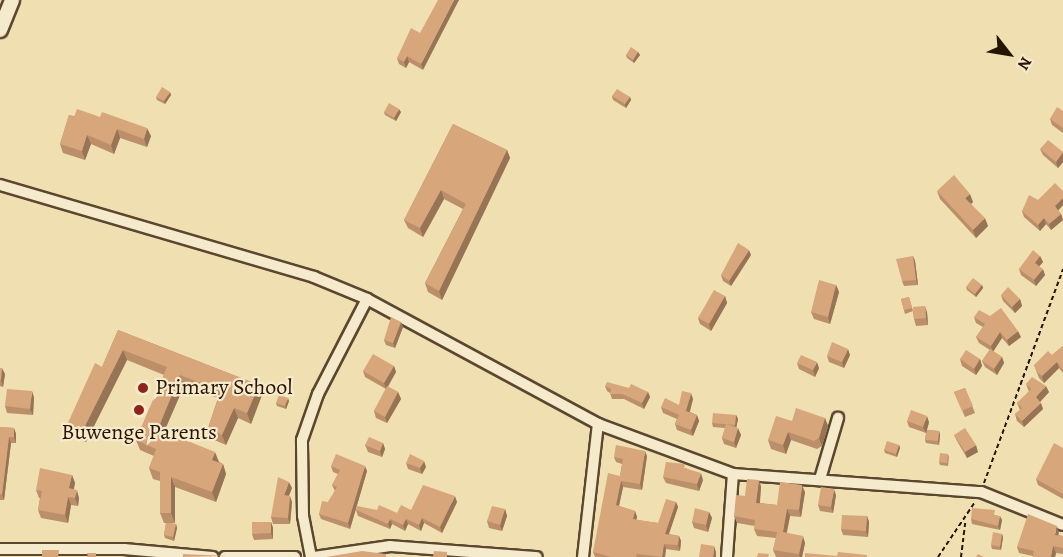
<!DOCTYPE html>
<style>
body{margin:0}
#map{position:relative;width:1063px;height:557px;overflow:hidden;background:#efdfb1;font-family:Alegreya,serif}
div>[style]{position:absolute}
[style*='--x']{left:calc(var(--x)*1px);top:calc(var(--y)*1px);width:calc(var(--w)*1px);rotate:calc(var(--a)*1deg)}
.path>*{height:2px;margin-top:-1px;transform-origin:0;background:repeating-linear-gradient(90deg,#281402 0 4.5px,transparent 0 7.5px)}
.roads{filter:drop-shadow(2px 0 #5a472e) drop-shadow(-2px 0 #5a472e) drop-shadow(0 2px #5a472e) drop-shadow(0 -2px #5a472e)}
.street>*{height:10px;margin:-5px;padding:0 5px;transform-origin:5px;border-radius:5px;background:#f5eacc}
.secondary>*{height:14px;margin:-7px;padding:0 7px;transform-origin:7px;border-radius:7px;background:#f5eacc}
.wall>*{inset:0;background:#ba8f6a}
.shaded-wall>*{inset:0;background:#977456}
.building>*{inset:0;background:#d8a67b}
.dots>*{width:16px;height:16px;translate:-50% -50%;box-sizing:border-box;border:3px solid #f5eacc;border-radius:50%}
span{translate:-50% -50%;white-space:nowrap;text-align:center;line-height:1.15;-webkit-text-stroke:4.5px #f5eacc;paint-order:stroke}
.poi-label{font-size:22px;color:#281402}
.left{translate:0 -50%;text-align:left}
.north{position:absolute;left:979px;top:24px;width:60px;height:60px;-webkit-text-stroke:4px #f5eacc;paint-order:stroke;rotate:121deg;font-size:16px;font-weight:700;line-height:24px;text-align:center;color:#281402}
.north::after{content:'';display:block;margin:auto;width:21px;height:27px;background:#281402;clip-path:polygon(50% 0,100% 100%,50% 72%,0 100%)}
</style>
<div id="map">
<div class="path">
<i style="--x:984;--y:483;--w:228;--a:-69.7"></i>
<i style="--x:938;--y:557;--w:66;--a:-56.1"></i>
<i style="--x:961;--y:557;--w:35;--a:-83"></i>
</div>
<div class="roads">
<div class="street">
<i style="--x:0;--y:185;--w:327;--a:16.3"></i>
<i style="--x:314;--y:277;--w:57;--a:22.5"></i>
<i style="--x:367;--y:299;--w:263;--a:28.4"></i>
<i style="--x:598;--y:424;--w:144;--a:20.3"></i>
<i style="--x:733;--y:474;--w:249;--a:4.2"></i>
<i style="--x:981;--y:492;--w:88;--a:21.9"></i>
<i style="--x:820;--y:479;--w:64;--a:-73.6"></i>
<i style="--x:0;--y:549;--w:124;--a:0"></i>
<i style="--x:124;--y:549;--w:89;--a:5.1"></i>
<i style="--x:225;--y:557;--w:70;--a:0"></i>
<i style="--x:311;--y:557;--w:42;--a:-101"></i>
<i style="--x:303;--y:516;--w:76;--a:-90.8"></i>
<i style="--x:302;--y:440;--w:49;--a:-70.8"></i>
<i style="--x:318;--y:394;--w:107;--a:-62.7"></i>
<i style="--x:314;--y:557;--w:77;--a:-8.2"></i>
<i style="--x:390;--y:546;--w:147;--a:4.3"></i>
<i style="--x:583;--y:557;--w:134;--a:-83.6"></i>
<i style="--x:727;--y:557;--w:83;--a:-85.9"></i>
</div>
<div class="secondary">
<i style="--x:0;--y:30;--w:32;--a:-68"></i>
</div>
</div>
<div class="wall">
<i style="clip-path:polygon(420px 33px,423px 70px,409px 62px,406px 68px,399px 64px,397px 58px)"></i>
<i style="clip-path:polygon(638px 52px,640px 55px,634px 63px,627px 58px,626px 55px)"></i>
<i style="clip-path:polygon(171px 95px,165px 104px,157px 100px,156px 97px)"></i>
<i style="clip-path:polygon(612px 96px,630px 97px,631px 100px,626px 108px,613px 100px)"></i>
<i style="clip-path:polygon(1063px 111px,1063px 133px,1052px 125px,1050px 119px)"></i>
<i style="clip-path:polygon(384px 112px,401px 112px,396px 121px,385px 115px)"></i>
<i style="clip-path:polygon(69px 115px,151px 136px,147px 147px,120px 138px,114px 154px,91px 144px,85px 160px,63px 153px,60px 144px)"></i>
<i style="clip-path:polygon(453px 124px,507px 150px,510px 158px,442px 300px,428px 292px,425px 283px,463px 209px,444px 199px,423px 237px,408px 228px,404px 220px)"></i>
<i style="clip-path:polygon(1040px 149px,1063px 152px,1063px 162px,1058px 168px,1043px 155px)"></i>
<i style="clip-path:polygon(937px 191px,973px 202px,971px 204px,988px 226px,976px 238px,940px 199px)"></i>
<i style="clip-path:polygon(1063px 191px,1063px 205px,1058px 210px,1061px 214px,1063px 220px,1051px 230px,1046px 224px,1040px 231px,1024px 217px,1022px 211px,1038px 200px)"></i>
<i style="clip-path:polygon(751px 255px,731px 286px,723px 281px,721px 275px)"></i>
<i style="clip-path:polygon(913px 256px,915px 261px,918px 285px,904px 286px,902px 281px)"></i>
<i style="clip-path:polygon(1040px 256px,1043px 262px,1039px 266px,1045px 275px,1036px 286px,1021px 275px,1019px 269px)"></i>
<i style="clip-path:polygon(836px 285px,839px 292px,830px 324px,814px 319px,811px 312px)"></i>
<i style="clip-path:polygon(982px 285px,983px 288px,976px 297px,967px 290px,966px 287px)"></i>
<i style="clip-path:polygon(1001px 295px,1020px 299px,1022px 306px,1015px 313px,1003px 301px)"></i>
<i style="clip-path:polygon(725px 296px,727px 303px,711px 331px,700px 324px,698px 318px)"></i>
<i style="clip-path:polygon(909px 297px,913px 311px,927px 312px,928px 325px,916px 326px,914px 319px,913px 311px,905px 314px,901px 299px)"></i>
<i style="clip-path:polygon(974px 317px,1021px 337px,1009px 346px,1002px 338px,993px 351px,1002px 357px,1004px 363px,997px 375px,985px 367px,982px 361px,990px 350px,979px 343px,976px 337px,983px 327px,976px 323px)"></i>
<i style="clip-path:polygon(401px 322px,403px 327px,395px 348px,386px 345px,384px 340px)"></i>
<i style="clip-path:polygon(118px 330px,259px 385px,262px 395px,251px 424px,238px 418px,226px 445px,212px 439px,208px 428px,218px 398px,184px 386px,164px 431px,223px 464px,226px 474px,216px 502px,175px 487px,175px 523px,168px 523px,176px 524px,177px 528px,174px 541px,165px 538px,164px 535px,166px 523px,164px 523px,160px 513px,160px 481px,153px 479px,149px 468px,154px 456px,140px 450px,136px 440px,164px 375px,127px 360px,86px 442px,71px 436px,67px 425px,102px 367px)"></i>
<i style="clip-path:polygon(1063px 346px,1063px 373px,1059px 368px,1044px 383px,1039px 378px,1034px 365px,1052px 355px)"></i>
<i style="clip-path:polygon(850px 355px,844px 368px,829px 362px,827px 356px)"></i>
<i style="clip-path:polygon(960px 359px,980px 359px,982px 366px,976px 375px,962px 366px)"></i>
<i style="clip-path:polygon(797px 363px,819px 368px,815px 377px,799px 369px)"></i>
<i style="clip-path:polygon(394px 366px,396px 372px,388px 387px,398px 392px,401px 399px,387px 423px,376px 418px,374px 411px,386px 389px,365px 377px,363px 371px)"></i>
<i style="clip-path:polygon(0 368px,5px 374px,3px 387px,0 386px)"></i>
<i style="clip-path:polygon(1026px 384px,1049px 392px,1040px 402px,1043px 409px,1024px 427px,1017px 421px,1015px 414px,1020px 410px,1017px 403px,1029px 392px)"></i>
<i style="clip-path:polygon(605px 386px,648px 392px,650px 397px,644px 409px,624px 399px,612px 399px,610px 393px,607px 391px)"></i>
<i style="clip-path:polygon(965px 388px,975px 413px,965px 417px,954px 392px)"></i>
<i style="clip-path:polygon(34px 397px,33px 415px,7px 413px,5px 406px)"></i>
<i style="clip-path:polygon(693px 399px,690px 412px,697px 415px,699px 421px,693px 436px,677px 430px,675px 424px,677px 419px,663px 413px,661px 407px,679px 405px)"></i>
<i style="clip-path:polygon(289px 401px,286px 409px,277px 406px,276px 403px)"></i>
<i style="clip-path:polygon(736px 415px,738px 419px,736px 428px,741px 435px,736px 448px,724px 444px,722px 438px,725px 428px,713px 427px,712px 423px)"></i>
<i style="clip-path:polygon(825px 418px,828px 426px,822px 446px,817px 449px,791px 440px,786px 454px,771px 449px,768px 440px,792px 421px)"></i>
<i style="clip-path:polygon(907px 421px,929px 422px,927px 430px,939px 431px,940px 435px,939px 445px,926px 443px,925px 440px,926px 433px,909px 427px)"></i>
<i style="clip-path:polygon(0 427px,14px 428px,16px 434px,16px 443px,11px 443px,4px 500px,0 500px)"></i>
<i style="clip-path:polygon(954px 435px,978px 452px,967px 458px,957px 441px)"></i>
<i style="clip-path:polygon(383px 443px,385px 449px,382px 457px,368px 452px,365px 445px)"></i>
<i style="clip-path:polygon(899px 445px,900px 448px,897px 457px,885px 453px,884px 450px)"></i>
<i style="clip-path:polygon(1063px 448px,1063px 499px,1038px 485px,1036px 479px)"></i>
<i style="clip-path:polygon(948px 454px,949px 457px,948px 466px,940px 465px,939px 462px)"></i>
<i style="clip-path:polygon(647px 456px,642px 490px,623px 487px,619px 506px,635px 511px,637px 517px,636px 520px,658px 523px,676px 502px,678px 507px,669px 534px,679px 536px,681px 541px,680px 551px,666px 549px,665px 557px,595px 557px,593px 552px,620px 476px,622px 464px,616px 462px,614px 457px)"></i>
<i style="clip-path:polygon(406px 463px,426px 467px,422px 474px,408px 469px)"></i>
<i style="clip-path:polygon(331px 466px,367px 471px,350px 529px,321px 519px,319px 514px,328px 502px,335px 491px,332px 485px,338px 474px,333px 472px)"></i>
<i style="clip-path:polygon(686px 468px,703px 480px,699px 491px,666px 483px,663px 477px)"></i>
<i style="clip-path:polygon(72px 475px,75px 483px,74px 489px,79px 498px,78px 506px,71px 505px,68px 523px,41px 518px,38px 510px,40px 498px,39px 498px,36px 490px)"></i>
<i style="clip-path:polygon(759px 480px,761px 487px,760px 503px,777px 505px,805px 492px,801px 517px,790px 516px,787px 533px,805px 543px,802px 557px,776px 557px,773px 550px,776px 538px,757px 536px,754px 529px,755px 526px,737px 523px,734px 516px,745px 496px)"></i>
<i style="clip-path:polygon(292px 488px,289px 496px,292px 502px,290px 524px,273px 524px,271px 517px)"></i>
<i style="clip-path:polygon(836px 495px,833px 513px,820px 511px,818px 505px)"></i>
<i style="clip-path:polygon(457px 502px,442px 533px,424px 523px,421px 531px,408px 524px,405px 531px,392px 524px,390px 529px,358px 516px,356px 510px,377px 510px,397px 513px)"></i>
<i style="clip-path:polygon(505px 509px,507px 516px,502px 531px,489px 528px,487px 521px)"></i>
<i style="clip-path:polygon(709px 512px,712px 518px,708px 532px,694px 528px,692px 522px)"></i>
<i style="clip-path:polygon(996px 515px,1002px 520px,1000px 530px,972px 524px,971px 519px)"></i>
<i style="clip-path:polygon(867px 516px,869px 522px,868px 537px,843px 535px,841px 529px)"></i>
<i style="clip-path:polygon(271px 522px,273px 528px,273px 539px,254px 540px,252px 534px)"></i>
<i style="clip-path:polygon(1059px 532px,1058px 535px,1063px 536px,1063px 554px,1056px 553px,1055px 557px,1033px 557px,1033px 556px,1019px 553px,1017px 547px)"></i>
<i style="clip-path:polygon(1002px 534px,1003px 537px,1001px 550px,992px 549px,991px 545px)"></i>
</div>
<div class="shaded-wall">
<i style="clip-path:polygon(454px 0,459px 0,423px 70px,421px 64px)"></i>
<i style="clip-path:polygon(638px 52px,640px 55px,634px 63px,633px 60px)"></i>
<i style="clip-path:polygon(407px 56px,409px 62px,406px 68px,404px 62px)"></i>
<i style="clip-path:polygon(170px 92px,171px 95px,165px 104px,164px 101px)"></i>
<i style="clip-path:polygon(630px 97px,631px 100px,626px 108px,625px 104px)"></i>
<i style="clip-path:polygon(399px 109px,401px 112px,396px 121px,394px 118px)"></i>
<i style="clip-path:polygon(147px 128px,151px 136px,147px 147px,144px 139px)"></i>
<i style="clip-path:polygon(117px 129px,120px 138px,114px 154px,111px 145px)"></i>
<i style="clip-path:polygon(87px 135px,91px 144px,85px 160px,82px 151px)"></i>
<i style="clip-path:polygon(507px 150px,510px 158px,442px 300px,439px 291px)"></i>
<i style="clip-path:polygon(1063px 153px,1063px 162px,1058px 168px,1056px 162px)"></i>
<i style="clip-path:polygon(441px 190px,444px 199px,423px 237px,420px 228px)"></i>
<i style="clip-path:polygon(970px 194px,973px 202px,968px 206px,965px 198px)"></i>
<i style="clip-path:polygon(1063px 198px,1063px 205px,1057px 212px,1055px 206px)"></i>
<i style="clip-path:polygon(1061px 214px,1063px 220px,1051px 230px,1049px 224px)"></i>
<i style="clip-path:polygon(985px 218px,988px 226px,976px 238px,973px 230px)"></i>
<i style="clip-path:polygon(1044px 218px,1046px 224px,1040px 231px,1038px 225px)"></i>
<i style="clip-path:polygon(749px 250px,751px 255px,731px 286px,729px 281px)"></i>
<i style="clip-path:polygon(913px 256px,915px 261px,918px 285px,916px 280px)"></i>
<i style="clip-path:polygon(1040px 256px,1043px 262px,1037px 269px,1035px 263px)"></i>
<i style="clip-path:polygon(1043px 269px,1045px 275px,1036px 286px,1034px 280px)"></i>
<i style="clip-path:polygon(836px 285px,839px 292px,830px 324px,828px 317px)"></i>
<i style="clip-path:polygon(982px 285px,983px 288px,976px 297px,975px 294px)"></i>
<i style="clip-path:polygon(725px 296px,727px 303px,711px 331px,709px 324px)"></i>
<i style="clip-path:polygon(1020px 299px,1022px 306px,1015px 313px,1012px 307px)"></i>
<i style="clip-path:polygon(925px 306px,927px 312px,928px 325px,926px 318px)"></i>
<i style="clip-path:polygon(401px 322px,403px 327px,395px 348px,393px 343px)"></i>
<i style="clip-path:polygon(1018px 331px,1021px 337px,1009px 346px,1007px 340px)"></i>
<i style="clip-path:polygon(1000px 332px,1002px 338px,993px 352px,991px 346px)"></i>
<i style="clip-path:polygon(848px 349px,850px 355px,844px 368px,842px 362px)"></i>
<i style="clip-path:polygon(123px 350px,127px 360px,86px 442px,82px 432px)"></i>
<i style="clip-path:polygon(1002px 357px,1004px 363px,997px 375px,994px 369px)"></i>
<i style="clip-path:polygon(980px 359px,982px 366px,976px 375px,974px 369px)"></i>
<i style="clip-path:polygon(817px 362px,819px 368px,815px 377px,813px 370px)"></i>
<i style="clip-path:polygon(1057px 362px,1059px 368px,1044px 383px,1042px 376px)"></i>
<i style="clip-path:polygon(394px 366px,396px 372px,386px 389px,384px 383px)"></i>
<i style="clip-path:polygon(2px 368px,5px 374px,3px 387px,1px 380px)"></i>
<i style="clip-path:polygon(180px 375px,184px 386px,161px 439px,158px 429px)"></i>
<i style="clip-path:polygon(259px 385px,262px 395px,251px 424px,247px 413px)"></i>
<i style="clip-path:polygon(1046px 386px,1049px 392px,1038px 404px,1036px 397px)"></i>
<i style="clip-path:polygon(32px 391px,34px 397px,33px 415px,30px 409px)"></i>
<i style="clip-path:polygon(398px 392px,401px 399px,387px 423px,385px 417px)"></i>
<i style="clip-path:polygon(648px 392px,650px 397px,644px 409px,642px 403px)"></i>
<i style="clip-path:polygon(691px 393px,693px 399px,688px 417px,686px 411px)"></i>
<i style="clip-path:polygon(288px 398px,289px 401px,286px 409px,285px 406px)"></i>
<i style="clip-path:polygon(1041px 403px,1043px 409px,1024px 427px,1022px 421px)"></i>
<i style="clip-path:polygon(234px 408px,238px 418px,226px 445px,222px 435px)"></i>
<i style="clip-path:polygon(697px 415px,699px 421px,693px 436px,691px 430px)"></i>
<i style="clip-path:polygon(736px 415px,738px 419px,736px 429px,735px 425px)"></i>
<i style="clip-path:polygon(927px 416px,929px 422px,926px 433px,923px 427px)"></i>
<i style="clip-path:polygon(825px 418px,828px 426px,822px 446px,819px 438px)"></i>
<i style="clip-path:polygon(14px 428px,16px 434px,16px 443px,14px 437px)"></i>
<i style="clip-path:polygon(738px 428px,741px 435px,736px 448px,734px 442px)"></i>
<i style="clip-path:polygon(939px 431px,940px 435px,939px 445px,938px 441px)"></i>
<i style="clip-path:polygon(788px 432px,791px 440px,786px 454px,783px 445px)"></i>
<i style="clip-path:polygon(9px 437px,11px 443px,4px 500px,2px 495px)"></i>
<i style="clip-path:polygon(383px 443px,385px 449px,382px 457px,380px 451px)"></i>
<i style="clip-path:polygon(899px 445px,900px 448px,897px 457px,896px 454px)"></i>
<i style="clip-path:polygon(976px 445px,978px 452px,967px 458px,965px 452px)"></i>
<i style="clip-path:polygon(645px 451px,647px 456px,642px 490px,640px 484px)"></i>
<i style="clip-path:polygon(215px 452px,219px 462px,216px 471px,212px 460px)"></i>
<i style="clip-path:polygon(424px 461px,426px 467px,422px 474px,420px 468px)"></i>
<i style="clip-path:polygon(223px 464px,226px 474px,216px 502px,212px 492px)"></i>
<i style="clip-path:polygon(365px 466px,367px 471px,350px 529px,348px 523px)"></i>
<i style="clip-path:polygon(701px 473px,703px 480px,699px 491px,697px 484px)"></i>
<i style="clip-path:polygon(72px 475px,75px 483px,72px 496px,69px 488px)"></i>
<i style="clip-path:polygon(171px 477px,175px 487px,175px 523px,171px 513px)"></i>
<i style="clip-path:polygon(759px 480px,761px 487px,759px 510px,756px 503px)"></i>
<i style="clip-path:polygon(621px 481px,623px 487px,618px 510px,616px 505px)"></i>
<i style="clip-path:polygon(289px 482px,292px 488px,286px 502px,284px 495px)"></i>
<i style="clip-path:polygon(802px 485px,805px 492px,801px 517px,799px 510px)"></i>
<i style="clip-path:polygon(834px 489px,836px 495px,833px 513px,831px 507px)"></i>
<i style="clip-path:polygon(77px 490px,79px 498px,78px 506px,75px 498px)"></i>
<i style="clip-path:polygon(290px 496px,292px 502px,290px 524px,288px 518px)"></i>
<i style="clip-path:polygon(455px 496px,457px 502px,442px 533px,440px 527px)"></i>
<i style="clip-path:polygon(68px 497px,71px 505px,68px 523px,65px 515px)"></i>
<i style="clip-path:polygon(676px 502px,678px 507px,667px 539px,665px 534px)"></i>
<i style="clip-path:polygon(505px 509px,507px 516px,502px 531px,500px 525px)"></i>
<i style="clip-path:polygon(787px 509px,790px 516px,785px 539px,783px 532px)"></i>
<i style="clip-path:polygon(635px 511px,637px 517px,635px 525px,633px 519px)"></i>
<i style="clip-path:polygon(709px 512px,712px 518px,708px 532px,706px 525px)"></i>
<i style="clip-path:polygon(867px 516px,869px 522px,868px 537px,866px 531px)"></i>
<i style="clip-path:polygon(1000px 516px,1002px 520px,1000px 530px,998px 526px)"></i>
<i style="clip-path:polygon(422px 518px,424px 523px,421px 531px,419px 525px)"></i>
<i style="clip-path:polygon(390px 519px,392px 524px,390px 529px,388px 524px)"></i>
<i style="clip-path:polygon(406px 519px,408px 524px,405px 531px,403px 525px)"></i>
<i style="clip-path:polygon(271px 522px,273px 528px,273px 539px,271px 533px)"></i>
<i style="clip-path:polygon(176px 524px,177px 528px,174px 541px,173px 537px)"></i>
<i style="clip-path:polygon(1057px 526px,1059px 532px,1057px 541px,1055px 535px)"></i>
<i style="clip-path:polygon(1002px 534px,1003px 537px,1001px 550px,1000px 547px)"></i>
<i style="clip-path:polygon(679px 536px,681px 541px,680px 551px,678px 545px)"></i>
<i style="clip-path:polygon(803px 536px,805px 543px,802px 557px,800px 557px,799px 554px)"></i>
<i style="clip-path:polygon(664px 544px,666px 549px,665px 557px,662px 557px)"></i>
<i style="clip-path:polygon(714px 546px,716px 552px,716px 557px,713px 557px)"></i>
<i style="clip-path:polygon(1053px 546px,1056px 553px,1055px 557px,1051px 557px)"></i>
</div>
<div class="building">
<i style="clip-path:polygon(438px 0,454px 0,421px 64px,407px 56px,404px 62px,397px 58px,411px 28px,420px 33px)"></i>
<i style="clip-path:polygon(631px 47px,638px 52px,633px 60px,626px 55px)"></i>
<i style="clip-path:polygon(162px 87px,170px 92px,164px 101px,156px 97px)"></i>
<i style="clip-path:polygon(617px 89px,630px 97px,625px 104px,612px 96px)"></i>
<i style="clip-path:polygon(389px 103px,399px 109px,394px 118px,384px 112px)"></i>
<i style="clip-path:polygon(1057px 107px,1063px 111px,1063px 128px,1050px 119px)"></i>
<i style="clip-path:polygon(77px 109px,100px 117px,102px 112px,147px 128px,144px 139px,117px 129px,111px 145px,87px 135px,82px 151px,60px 144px,69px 115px,74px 117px)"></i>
<i style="clip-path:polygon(453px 124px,507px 150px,439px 291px,425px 283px,466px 204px,441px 190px,420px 228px,404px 220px)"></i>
<i style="clip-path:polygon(1048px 140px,1063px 152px,1056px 162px,1040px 149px)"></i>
<i style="clip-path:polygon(954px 175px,970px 194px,965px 198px,985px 218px,973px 230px,937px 191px)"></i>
<i style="clip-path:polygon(1055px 183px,1063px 191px,1063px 198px,1055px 206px,1061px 214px,1049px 224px,1044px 218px,1038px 225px,1022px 211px,1029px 195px,1038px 200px)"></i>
<i style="clip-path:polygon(738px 243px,749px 250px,729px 281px,721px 275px)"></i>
<i style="clip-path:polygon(1033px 250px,1040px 256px,1035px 263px,1043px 269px,1034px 280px,1019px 269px)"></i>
<i style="clip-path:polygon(913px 256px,916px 280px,902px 281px,896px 259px)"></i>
<i style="clip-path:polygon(973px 278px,982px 285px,975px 294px,966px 287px)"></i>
<i style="clip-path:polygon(819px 280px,836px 285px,828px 317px,811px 312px)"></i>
<i style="clip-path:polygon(1008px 287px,1020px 299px,1012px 307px,1001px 295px)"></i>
<i style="clip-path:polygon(714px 290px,725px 296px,709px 324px,698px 318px)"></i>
<i style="clip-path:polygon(909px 297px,912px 308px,904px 310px,901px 299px)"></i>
<i style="clip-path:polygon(925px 306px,926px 318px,914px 319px,913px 307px)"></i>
<i style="clip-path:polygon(1001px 308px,1018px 331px,1007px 340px,1000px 332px,991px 346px,976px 337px,985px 324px,974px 317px,979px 310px,990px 316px)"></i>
<i style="clip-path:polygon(391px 317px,401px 322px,393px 343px,384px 340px)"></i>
<i style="clip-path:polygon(118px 330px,259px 385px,247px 413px,234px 408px,222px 435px,208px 428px,221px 391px,180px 375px,158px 429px,215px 452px,212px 460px,223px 464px,212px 492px,171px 477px,171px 513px,160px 513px,160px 472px,149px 468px,156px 449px,136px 440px,167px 367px,123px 350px,82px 432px,67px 425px,95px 363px,102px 367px)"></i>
<i style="clip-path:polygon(832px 342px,848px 349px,842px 362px,827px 356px)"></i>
<i style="clip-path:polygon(1063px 346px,1063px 370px,1057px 362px,1042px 376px,1037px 372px,1034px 365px,1048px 351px,1052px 355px)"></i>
<i style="clip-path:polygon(990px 349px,1002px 357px,994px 369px,982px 361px)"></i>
<i style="clip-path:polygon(966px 350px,980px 359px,974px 369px,960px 359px)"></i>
<i style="clip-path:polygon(373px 354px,394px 366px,384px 383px,363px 371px)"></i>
<i style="clip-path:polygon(801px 355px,817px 362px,813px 370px,797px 363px)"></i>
<i style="clip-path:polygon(0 368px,2px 368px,1px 380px,0 380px)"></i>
<i style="clip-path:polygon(1032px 377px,1046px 386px,1036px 397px,1041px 403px,1022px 421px,1015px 414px,1022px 408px,1017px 403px,1031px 389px,1026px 384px)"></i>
<i style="clip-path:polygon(607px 382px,629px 388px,631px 384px,648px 392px,642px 403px,622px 394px,610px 394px,611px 389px,605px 386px)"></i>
<i style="clip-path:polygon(387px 386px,398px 392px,385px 417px,374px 411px)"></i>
<i style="clip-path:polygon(965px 388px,973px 406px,962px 411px,954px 392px)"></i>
<i style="clip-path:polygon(7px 389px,32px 391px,30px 409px,5px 406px)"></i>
<i style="clip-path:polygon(682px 391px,691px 393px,686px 411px,697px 415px,691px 430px,675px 424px,679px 415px,661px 407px,665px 398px,679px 405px)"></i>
<i style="clip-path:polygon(279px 395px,288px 398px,285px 406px,276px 403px)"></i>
<i style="clip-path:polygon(796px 408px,825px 418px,819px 438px,814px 441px,788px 432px,783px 445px,768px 440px,776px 416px,792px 421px)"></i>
<i style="clip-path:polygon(911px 410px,927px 416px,923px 427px,907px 421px)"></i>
<i style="clip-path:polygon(713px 413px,736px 415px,735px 425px,712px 423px)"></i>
<i style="clip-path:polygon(726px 424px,738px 428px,734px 442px,722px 438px)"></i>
<i style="clip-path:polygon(0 427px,14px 428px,14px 437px,9px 437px,2px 495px,0 494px)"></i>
<i style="clip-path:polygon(965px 428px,976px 445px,965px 452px,954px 435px)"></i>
<i style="clip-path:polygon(927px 430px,939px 431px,938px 441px,925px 440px)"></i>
<i style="clip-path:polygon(369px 437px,383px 443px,380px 451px,365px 445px)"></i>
<i style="clip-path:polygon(887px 441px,899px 445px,896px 454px,884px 450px)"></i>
<i style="clip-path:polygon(1054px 443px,1063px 448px,1063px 494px,1036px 479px)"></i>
<i style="clip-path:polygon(616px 445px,645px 451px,640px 484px,621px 481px,616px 505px,635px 511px,633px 519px,658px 523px,666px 499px,676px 502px,665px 534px,679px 536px,678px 545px,664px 544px,662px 557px,637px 554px,636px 557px,611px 557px,593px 552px,608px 473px,620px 476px,623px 459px,614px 457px)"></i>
<i style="clip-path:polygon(940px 453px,948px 454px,947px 463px,939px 462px)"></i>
<i style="clip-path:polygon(336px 454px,365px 466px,348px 523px,319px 514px,322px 501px,328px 502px,337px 487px,332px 485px,340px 470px,331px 466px)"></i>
<i style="clip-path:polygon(410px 454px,424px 461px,420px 468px,406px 463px)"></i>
<i style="clip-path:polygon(666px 462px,685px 464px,684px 468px,701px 473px,697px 484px,663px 477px)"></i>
<i style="clip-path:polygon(40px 468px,72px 475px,69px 488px,77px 490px,75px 498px,68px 497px,65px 515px,38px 510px,42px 491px,36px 490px)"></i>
<i style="clip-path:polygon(278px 477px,289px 482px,284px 495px,290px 496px,288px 518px,271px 517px)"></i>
<i style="clip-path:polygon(747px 479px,759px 480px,756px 503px,777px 505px,780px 482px,802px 485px,799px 510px,787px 509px,783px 532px,803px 536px,799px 554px,773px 550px,777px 532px,754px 529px,755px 520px,734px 516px,736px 495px,745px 496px)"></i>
<i style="clip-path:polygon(423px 485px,455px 496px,440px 527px,422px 518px,419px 525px,406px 519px,403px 525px,390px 519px,388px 524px,356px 510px,357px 506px,377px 510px,379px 505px,397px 513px,401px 505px,411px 510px)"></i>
<i style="clip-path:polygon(821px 487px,834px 489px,831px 507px,818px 505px)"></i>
<i style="clip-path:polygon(492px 506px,505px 509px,500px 525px,487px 521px)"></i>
<i style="clip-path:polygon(695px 508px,709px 512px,706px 525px,692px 522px)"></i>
<i style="clip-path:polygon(972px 508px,995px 510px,994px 515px,1000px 516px,998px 526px,971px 519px)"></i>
<i style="clip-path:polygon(1028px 514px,1057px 526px,1055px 535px,1063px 536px,1063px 548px,1053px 546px,1051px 557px,1033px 557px,1034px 551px,1017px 547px)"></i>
<i style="clip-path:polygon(842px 515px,867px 516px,866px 531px,841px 529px)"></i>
<i style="clip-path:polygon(252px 522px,271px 522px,271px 533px,252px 534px)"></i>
<i style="clip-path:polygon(166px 523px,176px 524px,173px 537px,164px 535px)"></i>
<i style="clip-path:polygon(993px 532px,1002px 534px,1000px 547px,991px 545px)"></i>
<i style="clip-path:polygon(701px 544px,714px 546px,713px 557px,699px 557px)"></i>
<i style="clip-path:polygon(42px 550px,59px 550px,58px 557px,42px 557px)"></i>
<i style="clip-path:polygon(362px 551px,386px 554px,386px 557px,326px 557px)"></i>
<i style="clip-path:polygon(434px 551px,447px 552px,447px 557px,433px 557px)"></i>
<i style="clip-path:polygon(838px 552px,867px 555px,867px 557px,805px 557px,805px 553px,837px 556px)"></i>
<i style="clip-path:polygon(87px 553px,96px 553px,96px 557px,88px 557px)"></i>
<i style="clip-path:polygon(758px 553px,769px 554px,768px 557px,757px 557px)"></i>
<i style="clip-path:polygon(183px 554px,227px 556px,183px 557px)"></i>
<i style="clip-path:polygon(978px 554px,984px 557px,976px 557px)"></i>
</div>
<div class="dots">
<i style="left:143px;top:388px;background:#8f2418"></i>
<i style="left:139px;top:410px;background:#8f2418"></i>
</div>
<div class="poi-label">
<span class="left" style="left:155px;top:388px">Primary School</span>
<span style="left:139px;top:433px">Buwenge Parents</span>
</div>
<div class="north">N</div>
</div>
